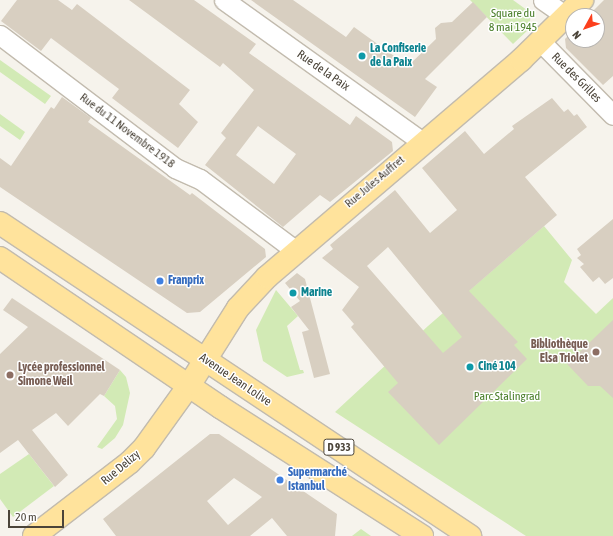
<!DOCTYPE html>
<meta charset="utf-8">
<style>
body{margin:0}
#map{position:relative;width:613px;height:536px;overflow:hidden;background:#f6f3ec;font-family:"Asap Condensed",sans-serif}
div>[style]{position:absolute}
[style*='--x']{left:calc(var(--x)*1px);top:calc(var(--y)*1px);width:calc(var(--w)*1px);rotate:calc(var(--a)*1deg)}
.green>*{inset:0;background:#d2eab5}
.building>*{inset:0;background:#d8cfc1}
.roads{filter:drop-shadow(1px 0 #c2bbae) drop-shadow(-1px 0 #c2bbae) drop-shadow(0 1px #c2bbae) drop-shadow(0 -1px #c2bbae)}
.minor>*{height:19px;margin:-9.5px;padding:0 9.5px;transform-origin:9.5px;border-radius:9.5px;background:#fff}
.major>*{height:22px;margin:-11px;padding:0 11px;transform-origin:11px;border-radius:11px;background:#ffe39c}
.dots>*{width:11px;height:11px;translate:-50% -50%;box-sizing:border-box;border:2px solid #fff;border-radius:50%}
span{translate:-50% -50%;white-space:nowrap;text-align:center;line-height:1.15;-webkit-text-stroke:3px #fff;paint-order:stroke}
.shield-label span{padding:1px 3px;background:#fff;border:1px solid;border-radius:3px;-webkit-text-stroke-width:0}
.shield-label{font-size:11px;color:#4b4439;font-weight:700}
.park-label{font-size:12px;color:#4a7f2a}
.culture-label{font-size:12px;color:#0d838f;font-weight:700}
.left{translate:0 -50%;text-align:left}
.street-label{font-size:12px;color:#4b4439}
.shop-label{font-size:12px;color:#366cbe;font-weight:700}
.education-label{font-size:12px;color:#785e54;font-weight:700}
.right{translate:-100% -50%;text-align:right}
.north{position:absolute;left:565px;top:8px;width:40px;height:40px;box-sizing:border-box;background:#fff;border:1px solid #b7b4b0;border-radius:50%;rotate:230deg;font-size:11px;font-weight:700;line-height:16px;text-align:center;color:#4b4439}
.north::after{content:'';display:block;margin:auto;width:14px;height:18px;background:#fc3f1d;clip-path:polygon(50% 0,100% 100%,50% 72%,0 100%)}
.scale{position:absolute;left:8px;top:510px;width:56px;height:18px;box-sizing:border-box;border:2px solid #4b4439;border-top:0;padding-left:5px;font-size:12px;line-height:14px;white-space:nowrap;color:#4b4439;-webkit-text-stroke:3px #fff;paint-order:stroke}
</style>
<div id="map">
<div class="green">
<i style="clip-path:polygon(470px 0,513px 0,531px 13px,529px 29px,513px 44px)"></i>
<i style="clip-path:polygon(0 60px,51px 96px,45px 104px,0 72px)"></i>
<i style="clip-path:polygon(0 114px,25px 132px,20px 140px,0 126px)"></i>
<i style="clip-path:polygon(544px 226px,572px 260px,564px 282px,596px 314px,613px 298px,613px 536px,526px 536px,335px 412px,428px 326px)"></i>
<i style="clip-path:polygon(276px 290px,298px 316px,287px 326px,300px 370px,303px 370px,304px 373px,287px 377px,263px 361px,256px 330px)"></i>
<i style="clip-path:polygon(120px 370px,126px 377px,130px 393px,123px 425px,115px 438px,102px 449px,97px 447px,117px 419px,115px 406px,104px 396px)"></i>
<i style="clip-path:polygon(29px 454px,54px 486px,13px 517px,0 499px,0 474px)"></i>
<i style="clip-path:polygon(361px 529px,371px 536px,352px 536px)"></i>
</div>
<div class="building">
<i style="clip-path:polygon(17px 0,58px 0,72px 10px,77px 4px,190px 90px,179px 104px,198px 122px,178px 148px,112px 98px,119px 89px,51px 38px,41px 51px,1px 21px)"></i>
<i style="clip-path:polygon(evenodd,129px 0,194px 0,256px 44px,249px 53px,350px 125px,356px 116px,392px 142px,393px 151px,330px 202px,320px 195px,283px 227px,205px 165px,226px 138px,221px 133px,254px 90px,223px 63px,220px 67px,129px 0,258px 126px,296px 154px,274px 184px,236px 155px,258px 126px)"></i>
<i style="clip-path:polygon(251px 0,293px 0,346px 37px,354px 27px,408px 66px,436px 39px,435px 28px,441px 23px,452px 22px,473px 2px,487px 17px,425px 79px,437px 87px,415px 117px)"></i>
<i style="clip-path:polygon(604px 0,613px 0,613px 76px,603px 85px,566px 48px,565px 39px,573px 31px,573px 40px,597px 40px,597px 16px,588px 16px)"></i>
<i style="clip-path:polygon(62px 97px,91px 118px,88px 122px,190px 195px,192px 193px,265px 249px,266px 257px,200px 312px,187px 313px,0 187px,0 158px,11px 166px,51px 107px,54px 109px)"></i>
<i style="clip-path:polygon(evenodd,552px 98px,564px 112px,568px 109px,574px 116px,577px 114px,587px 127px,525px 177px,557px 215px,469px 291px,518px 342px,514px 345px,527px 359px,439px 445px,388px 392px,398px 383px,351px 327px,354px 324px,342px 310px,359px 287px,322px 258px,333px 249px,330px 245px,395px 190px,430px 233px,457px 210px,422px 168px,465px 131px,484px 154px,514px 129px,512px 126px,552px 98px,388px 247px,462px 337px,443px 353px,367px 266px,388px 247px)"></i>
<i style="clip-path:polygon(613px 219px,613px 278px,605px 284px,599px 277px,593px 282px,580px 267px,584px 264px,577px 258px,581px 255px,577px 249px)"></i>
<i style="clip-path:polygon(297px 273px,305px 279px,330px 374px,314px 378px,302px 332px,309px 330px,291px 307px,300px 301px,285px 283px)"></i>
<i style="clip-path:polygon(12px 298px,120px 370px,104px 396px,100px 394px,68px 426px,56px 413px,32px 430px,68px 475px,55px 487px,18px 440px,0 453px,0 354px,28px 327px,3px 310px)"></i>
<i style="clip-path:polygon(613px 320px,613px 398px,600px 386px,588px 386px,567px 364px)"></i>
<i style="clip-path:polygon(evenodd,210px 434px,219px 434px,337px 514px,335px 536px,287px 536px,272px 518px,250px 536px,116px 536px,103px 519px,210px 434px,234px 478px,262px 497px,228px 525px,207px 501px,234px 478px)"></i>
</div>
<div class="roads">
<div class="minor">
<i style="--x:224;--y:0;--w:244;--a:35.6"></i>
<i style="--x:543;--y:0;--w:28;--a:35"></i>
<i style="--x:0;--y:35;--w:220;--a:37.2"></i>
<i style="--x:175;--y:168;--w:27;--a:24"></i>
<i style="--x:200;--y:179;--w:119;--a:36.8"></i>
<i style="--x:540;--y:41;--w:104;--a:45.4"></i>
</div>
<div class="major">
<i style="--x:0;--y:223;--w:565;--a:33.66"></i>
<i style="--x:0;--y:258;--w:266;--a:34.1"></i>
<i style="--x:220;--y:407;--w:240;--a:32.6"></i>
<i style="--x:34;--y:536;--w:121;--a:-37.6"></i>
<i style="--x:130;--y:462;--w:20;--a:-45"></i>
<i style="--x:144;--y:448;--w:79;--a:-54.3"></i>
<i style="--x:190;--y:384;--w:90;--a:-57.7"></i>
<i style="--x:238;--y:308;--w:42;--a:-46.9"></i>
<i style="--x:267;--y:277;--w:334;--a:-40.5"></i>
<i style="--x:521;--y:60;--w:86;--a:-44.5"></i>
</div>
</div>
<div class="dots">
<i style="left:362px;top:56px;background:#0f9aa8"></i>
<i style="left:160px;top:281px;background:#3f7fe0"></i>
<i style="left:293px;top:293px;background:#0f9aa8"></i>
<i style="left:596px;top:352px;background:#8d6e63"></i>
<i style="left:470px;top:367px;background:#0f9aa8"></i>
<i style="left:10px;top:375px;background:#8d6e63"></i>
<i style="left:280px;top:480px;background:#3f7fe0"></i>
</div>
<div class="shield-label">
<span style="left:339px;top:447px">D 933</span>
</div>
<div class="park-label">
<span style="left:513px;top:21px">Square du<br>8 mai 1945</span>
<span style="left:507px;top:397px">Parc Stalingrad</span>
</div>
<div class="culture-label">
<span class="left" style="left:370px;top:56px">La Confiserie<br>de la Paix</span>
<span class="left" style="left:301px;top:293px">Marine</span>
<span class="left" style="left:478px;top:367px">Ciné 104</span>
</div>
<div class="street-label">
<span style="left:323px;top:71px;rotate:35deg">Rue de la Paix</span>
<span style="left:576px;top:78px;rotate:45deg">Rue des Grilles</span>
<span style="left:127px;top:131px;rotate:37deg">Rue du 11 Novembre 1918</span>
<span style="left:375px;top:182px;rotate:-40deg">Rue Jules Auffret</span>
<span style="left:235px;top:380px;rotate:34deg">Avenue Jean Lolive</span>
<span style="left:121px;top:468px;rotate:-40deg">Rue Delizy</span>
</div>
<div class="shop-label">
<span class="left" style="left:168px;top:281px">Franprix</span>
<span class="left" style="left:288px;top:480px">Supermarché<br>Istanbul</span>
</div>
<div class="education-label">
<span class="right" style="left:588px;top:352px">Bibliothèque<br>Elsa Triolet</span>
<span class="left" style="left:18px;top:375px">Lycée professionnel<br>Simone Weil</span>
</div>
<div class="north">N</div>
<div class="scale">20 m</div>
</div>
